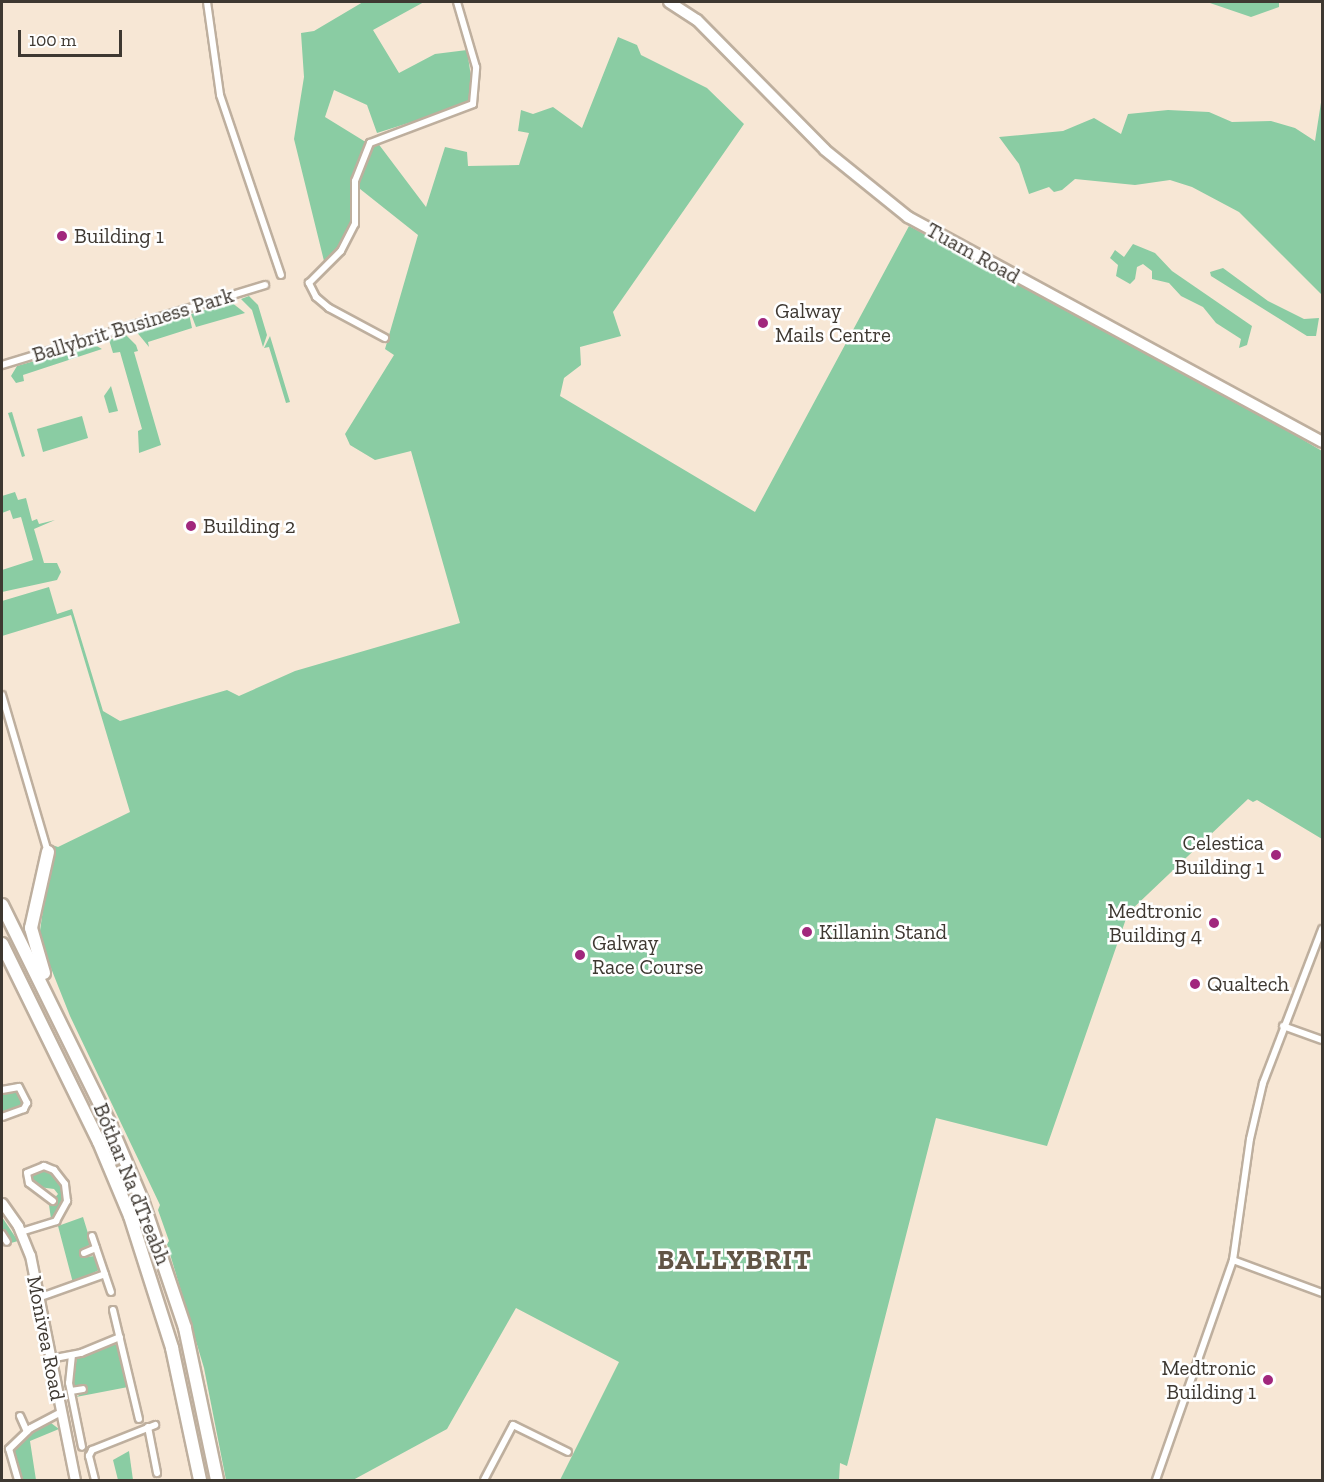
<!DOCTYPE html>
<meta charset="utf-8">
<style>
body{margin:0}
#map{position:relative;width:1324px;height:1482px;overflow:hidden;background:#f7e7d5;font-family:"Zilla Slab",serif}
div>[style]{position:absolute}
[style*='--x']{left:calc(var(--x)*1px);top:calc(var(--y)*1px);width:calc(var(--w)*1px);rotate:calc(var(--a)*1deg)}
.green>*{inset:0;background:#8acca3}
.roads{filter:drop-shadow(2px 0 #beaf9e) drop-shadow(-2px 0 #beaf9e) drop-shadow(0 2px #beaf9e) drop-shadow(0 -2px #beaf9e)}
.street>*{height:6px;margin:-3px;padding:0 3px;transform-origin:3px;border-radius:3px;background:#fff}
.secondary>*{height:9px;margin:-4.5px;padding:0 4.5px;transform-origin:4.5px;border-radius:4.5px;background:#fff}
.primary>*{height:10px;margin:-5px;padding:0 5px;transform-origin:5px;border-radius:5px;background:#fff}
.highway>*{height:12px;margin:-6px;padding:0 6px;transform-origin:6px;border-radius:6px;background:#fff}
.dots>*{width:16px;height:16px;translate:-50% -50%;box-sizing:border-box;border:3px solid #fff;border-radius:50%}
span{translate:-50% -50%;white-space:nowrap;text-align:center;line-height:1.15;-webkit-text-stroke:5px #fff;paint-order:stroke}
.poi-label{font-size:21px;color:#3e3831}
.left{translate:0 -50%;text-align:left}
.right{translate:-100% -50%;text-align:right}
.street-label{font-size:21px;color:#3e3831}
.district-label{font-size:27px;color:#625546;font-weight:700;letter-spacing:1.5px}
.frame{position:absolute;inset:0;border:3px solid #3e3831;pointer-events:none}
.scale{position:absolute;left:18px;top:30px;width:104px;height:27px;box-sizing:border-box;border:3px solid #3e3831;border-top:0;padding-left:8px;font-size:18px;line-height:21px;white-space:nowrap;color:#3e3831;-webkit-text-stroke:4px #fff;paint-order:stroke}
</style>
<div id="map">
<div class="green">
<i style="clip-path:polygon(363px 2px,424px 2px,373px 30px,399px 73px,435px 54px,467px 50px,473px 90px,468px 104px,377px 133px,367px 105px,334px 90px,325px 117px,364px 141px,377px 142px,426px 207px,445px 147px,467px 152px,468px 166px,519px 165px,529px 133px,518px 131px,521px 110px,533px 114px,553px 107px,582px 128px,618px 37px,637px 45px,641px 55px,707px 88px,744px 124px,613px 312px,621px 336px,580px 347px,581px 365px,564px 378px,560px 396px,755px 512px,909px 226px,1210px 385px,1322px 451px,1322px 839px,1257px 800px,1253px 802px,1248px 799px,1128px 913px,1047px 1146px,936px 1118px,847px 1466px,840px 1463px,839px 1480px,560px 1480px,619px 1362px,516px 1308px,447px 1429px,353px 1480px,226px 1480px,204px 1368px,167px 1244px,169px 1241px,158px 1210px,160px 1205px,70px 1016px,39px 938px,52px 845px,58px 847px,130px 812px,71px 615px,2px 636px,2px 601px,49px 587px,57px 614px,72px 609px,103px 711px,120px 721px,227px 690px,239px 696px,295px 671px,460px 623px,411px 451px,375px 460px,350px 445px,345px 434px,394px 355px,385px 349px,418px 235px,350px 181px,350px 226px,338px 249px,324px 261px,294px 139px,304px 77px,301px 33px,314px 31px)"></i>
<i style="clip-path:polygon(1207px 2px,1279px 2px,1279px 7px,1251px 17px)"></i>
<i style="clip-path:polygon(1322px 96px,1322px 295px,1239px 212px,1192px 187px,1170px 180px,1135px 185px,1075px 179px,1062px 190px,1054px 192px,1049px 187px,1029px 194px,1019px 164px,999px 137px,1063px 131px,1094px 118px,1121px 134px,1128px 114px,1168px 110px,1209px 112px,1232px 122px,1271px 121px,1295px 128px,1315px 141px)"></i>
<i style="clip-path:polygon(1133px 244px,1155px 253px,1172px 271px,1252px 326px,1247px 345px,1239px 348px,1241px 339px,1216px 323px,1203px 307px,1181px 296px,1169px 283px,1152px 279px,1152px 271px,1143px 264px,1137px 267px,1135px 279px,1130px 284px,1116px 276px,1118px 265px,1110px 258px,1115px 250px,1124px 257px)"></i>
<i style="clip-path:polygon(1223px 268px,1268px 301px,1304px 319px,1319px 318px,1316px 336px,1307px 336px,1211px 276px,1210px 272px)"></i>
<i style="clip-path:polygon(249px 296px,258px 305px,267px 335px,263px 347px,252px 310px,241px 299px)"></i>
<i style="clip-path:polygon(231px 302px,245px 313px,196px 327px,191px 314px)"></i>
<i style="clip-path:polygon(189px 314px,192px 328px,148px 342px,149px 347px,135px 330px)"></i>
<i style="clip-path:polygon(125px 334px,136px 345px,138px 351px,134px 352px,161px 445px,139px 453px,138px 431px,142px 429px,120px 352px,113px 353px,109px 340px)"></i>
<i style="clip-path:polygon(270px 336px,290px 402px,286px 403px,269px 347px,264px 348px)"></i>
<i style="clip-path:polygon(93px 344px,102px 349px,23px 375px,24px 381px,16px 383px,11px 376px,17px 366px)"></i>
<i style="clip-path:polygon(111px 386px,118px 411px,109px 413px,104px 396px)"></i>
<i style="clip-path:polygon(12px 412px,25px 456px,22px 457px,8px 413px)"></i>
<i style="clip-path:polygon(82px 416px,88px 438px,43px 452px,37px 429px)"></i>
<i style="clip-path:polygon(15px 492px,18px 500px,26px 498px,32px 521px,37px 519px,39px 524px,55px 520px,34px 529px,44px 563px,57px 563px,61px 572px,57px 580px,2px 592px,2px 570px,33px 560px,21px 517px,13px 519px,10px 510px,2px 513px,2px 496px)"></i>
<i style="clip-path:polygon(17px 1089px,24px 1106px,2px 1114px,2px 1092px)"></i>
<i style="clip-path:polygon(46px 1169px,52px 1171px,65px 1194px,59px 1213px,51px 1219px,49px 1205px,58px 1194px,54px 1189px,39px 1187px,30px 1177px)"></i>
<i style="clip-path:polygon(2px 1217px,18px 1241px,11px 1243px,2px 1228px)"></i>
<i style="clip-path:polygon(83px 1217px,91px 1243px,82px 1251px,85px 1257px,95px 1256px,99px 1270px,73px 1283px,58px 1226px)"></i>
<i style="clip-path:polygon(114px 1344px,121px 1347px,128px 1387px,76px 1397px,86px 1391px,85px 1386px,74px 1385px,71px 1381px,77px 1359px)"></i>
<i style="clip-path:polygon(51px 1423px,59px 1429px,30px 1441px,36px 1480px,21px 1480px,13px 1452px,36px 1429px)"></i>
<i style="clip-path:polygon(129px 1451px,133px 1480px,118px 1480px,113px 1460px)"></i>
</div>
<div class="roads">
<div class="street">
<i style="--x:207;--y:2;--w:94;--a:82"></i>
<i style="--x:220;--y:95;--w:190;--a:71.3"></i>
<i style="--x:385;--y:338;--w:64;--a:-151.8"></i>
<i style="--x:329;--y:308;--w:17;--a:-140"></i>
<i style="--x:316;--y:297;--w:16;--a:-117"></i>
<i style="--x:309;--y:283;--w:45;--a:-45"></i>
<i style="--x:341;--y:251;--w:30;--a:-63"></i>
<i style="--x:355;--y:224;--w:43;--a:-90"></i>
<i style="--x:355;--y:181;--w:41;--a:-68.5"></i>
<i style="--x:370;--y:143;--w:110;--a:-20.7"></i>
<i style="--x:473;--y:104;--w:37;--a:-85"></i>
<i style="--x:476;--y:67;--w:68;--a:-106.3"></i>
<i style="--x:2;--y:365;--w:275;--a:-16.9"></i>
<i style="--x:2;--y:695;--w:164;--a:73.7"></i>
<i style="--x:1283;--y:1026;--w:41;--a:19.7"></i>
<i style="--x:2;--y:1090;--w:17;--a:-10"></i>
<i style="--x:19;--y:1087;--w:18;--a:63"></i>
<i style="--x:27;--y:1103;--w:7;--a:117"></i>
<i style="--x:24;--y:1109;--w:23;--a:160"></i>
<i style="--x:21;--y:1232;--w:37;--a:-17"></i>
<i style="--x:56;--y:1221;--w:23;--a:-61"></i>
<i style="--x:67;--y:1201;--w:17;--a:-97"></i>
<i style="--x:65;--y:1184;--w:18;--a:-128"></i>
<i style="--x:54;--y:1170;--w:11;--a:-158"></i>
<i style="--x:44;--y:1166;--w:18;--a:158"></i>
<i style="--x:27;--y:1173;--w:10;--a:79"></i>
<i style="--x:29;--y:1183;--w:30;--a:37"></i>
<i style="--x:2;--y:1234;--w:9;--a:58"></i>
<i style="--x:92;--y:1236;--w:59;--a:71.3"></i>
<i style="--x:84;--y:1253;--w:13;--a:-23"></i>
<i style="--x:1233;--y:1260;--w:95;--a:20.3"></i>
<i style="--x:38;--y:1298;--w:71;--a:-19.7"></i>
<i style="--x:113;--y:1310;--w:112;--a:76.6"></i>
<i style="--x:72;--y:1355;--w:28;--a:96"></i>
<i style="--x:69;--y:1383;--w:65;--a:78.5"></i>
<i style="--x:50;--y:1359;--w:32;--a:-11"></i>
<i style="--x:81;--y:1353;--w:42;--a:-22.3"></i>
<i style="--x:71;--y:1391;--w:12;--a:-9"></i>
<i style="--x:20;--y:1416;--w:17;--a:66"></i>
<i style="--x:148;--y:1427;--w:47;--a:78.9"></i>
<i style="--x:18;--y:1480;--w:32;--a:-106"></i>
<i style="--x:9;--y:1449;--w:30;--a:-44"></i>
<i style="--x:31;--y:1428;--w:34;--a:-28"></i>
<i style="--x:95;--y:1480;--w:25;--a:-104"></i>
<i style="--x:89;--y:1456;--w:7;--a:-63"></i>
<i style="--x:92;--y:1450;--w:68;--a:-21.6"></i>
<i style="--x:484;--y:1480;--w:62;--a:-62.2"></i>
<i style="--x:513;--y:1425;--w:61;--a:26.1"></i>
<i style="--x:1156;--y:1480;--w:233;--a:-70.7"></i>
<i style="--x:1233;--y:1260;--w:122;--a:-82"></i>
<i style="--x:1250;--y:1139;--w:57;--a:-76.9"></i>
<i style="--x:1263;--y:1083;--w:165;--a:-69"></i>
</div>
<div class="secondary">
<i style="--x:2;--y:1203;--w:28;--a:55"></i>
<i style="--x:18;--y:1226;--w:31;--a:68"></i>
<i style="--x:30;--y:1255;--w:229;--a:78.7"></i>
</div>
<div class="primary">
<i style="--x:669;--y:2;--w:33;--a:33"></i>
<i style="--x:697;--y:20;--w:182;--a:45.4"></i>
<i style="--x:825;--y:150;--w:107;--a:38.9"></i>
<i style="--x:908;--y:217;--w:471;--a:28.5"></i>
</div>
<div class="highway">
<i style="--x:2;--y:905;--w:247;--a:63.8"></i>
<i style="--x:111;--y:1127;--w:79;--a:67"></i>
<i style="--x:142;--y:1200;--w:135;--a:71.4"></i>
<i style="--x:185;--y:1328;--w:155;--a:78.1"></i>
<i style="--x:2;--y:944;--w:220;--a:63.9"></i>
<i style="--x:99;--y:1142;--w:80;--a:67.3"></i>
<i style="--x:130;--y:1216;--w:139;--a:72.3"></i>
<i style="--x:172;--y:1348;--w:135;--a:78"></i>
<i style="--x:44;--y:973;--w:47;--a:-106.1"></i>
<i style="--x:31;--y:928;--w:78;--a:-77.4"></i>
</div>
</div>
<div class="dots">
<i style="left:62px;top:236px;background:#a1277d"></i>
<i style="left:763px;top:323px;background:#a1277d"></i>
<i style="left:191px;top:526px;background:#a1277d"></i>
<i style="left:1276px;top:855px;background:#a1277d"></i>
<i style="left:1214px;top:923px;background:#a1277d"></i>
<i style="left:807px;top:932px;background:#a1277d"></i>
<i style="left:580px;top:955px;background:#a1277d"></i>
<i style="left:1195px;top:984px;background:#a1277d"></i>
<i style="left:1268px;top:1380px;background:#a1277d"></i>
</div>
<div class="poi-label">
<span class="left" style="left:74px;top:236px">Building 1</span>
<span class="left" style="left:775px;top:323px">Galway<br>Mails Centre</span>
<span class="left" style="left:203px;top:526px">Building 2</span>
<span class="right" style="left:1264px;top:855px">Celestica<br>Building 1</span>
<span class="right" style="left:1202px;top:923px">Medtronic<br>Building 4</span>
<span class="left" style="left:819px;top:932px">Killanin Stand</span>
<span class="left" style="left:592px;top:955px">Galway<br>Race Course</span>
<span class="left" style="left:1207px;top:984px">Qualtech</span>
<span class="right" style="left:1256px;top:1380px">Medtronic<br>Building 1</span>
</div>
<div class="street-label">
<span style="left:973px;top:253px;rotate:29deg">Tuam Road</span>
<span style="left:133px;top:325px;rotate:-17deg">Ballybrit Business Park</span>
<span style="left:132px;top:1184px;rotate:68deg">Bóthar Na dTreabh</span>
<span style="left:46px;top:1338px;rotate:79deg">Monivea Road</span>
</div>
<div class="district-label">
<span style="left:735px;top:1261px">BALLYBRIT</span>
</div>
<div class="frame"></div>
<div class="scale">100 m</div>
</div>
